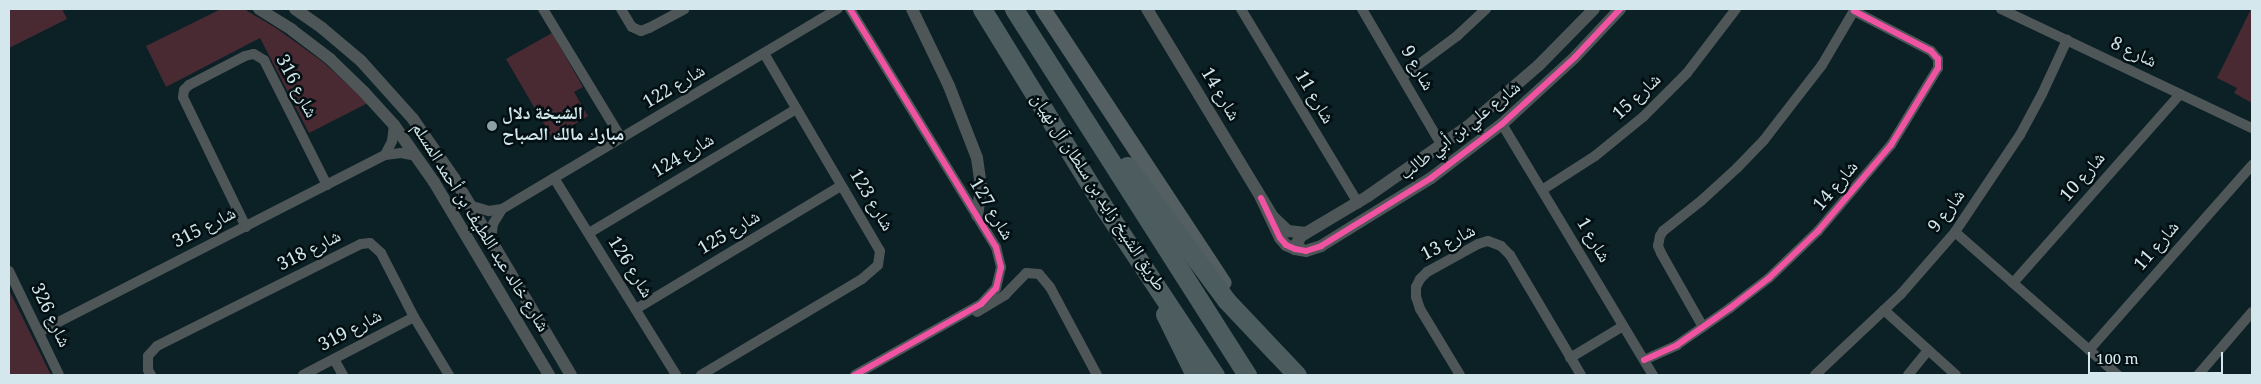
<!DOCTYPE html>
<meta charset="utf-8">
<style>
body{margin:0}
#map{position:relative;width:2261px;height:384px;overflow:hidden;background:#0b2125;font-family:Georgia,"Noto Naskh Arabic",serif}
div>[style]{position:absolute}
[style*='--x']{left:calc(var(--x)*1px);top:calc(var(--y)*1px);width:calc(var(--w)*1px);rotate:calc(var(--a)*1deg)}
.green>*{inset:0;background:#492932}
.minor>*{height:10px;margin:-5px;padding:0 5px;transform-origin:5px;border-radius:5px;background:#4e5658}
.tertiary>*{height:12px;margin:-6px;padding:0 6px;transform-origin:6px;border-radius:6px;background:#4e5658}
.primary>*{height:16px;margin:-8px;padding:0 8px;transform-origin:8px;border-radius:8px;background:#535f61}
.motorway>*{height:19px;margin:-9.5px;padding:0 9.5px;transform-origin:9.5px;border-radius:9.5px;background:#4d5c5f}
.cycleway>*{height:6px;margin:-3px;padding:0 3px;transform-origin:3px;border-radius:3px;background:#f153a3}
.dots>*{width:14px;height:14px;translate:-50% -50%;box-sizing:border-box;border:2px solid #020f12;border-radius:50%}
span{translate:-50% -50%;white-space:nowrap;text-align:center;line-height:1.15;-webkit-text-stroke:5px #020f12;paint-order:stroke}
.street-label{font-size:18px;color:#d3e7ec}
.poi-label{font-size:18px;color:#d3e7ec;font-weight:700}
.left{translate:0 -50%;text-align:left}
.frame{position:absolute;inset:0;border:10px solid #d3e7ec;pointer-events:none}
.scale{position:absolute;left:2088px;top:352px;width:135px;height:22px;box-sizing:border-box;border:2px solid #d3e7ec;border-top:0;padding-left:6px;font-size:15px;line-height:18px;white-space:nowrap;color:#d3e7ec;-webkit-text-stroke:4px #020f12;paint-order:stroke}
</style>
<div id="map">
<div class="green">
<i style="clip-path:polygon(9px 9px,62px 9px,67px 19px,9px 48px)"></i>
<i style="clip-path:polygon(221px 9px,244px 9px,276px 28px,323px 62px,368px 103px,309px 133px,260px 38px,166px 87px,146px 46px)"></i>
<i style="clip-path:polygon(2251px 9px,2252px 9px,2252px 103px,2234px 93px,2237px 88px,2217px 78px)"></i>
<i style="clip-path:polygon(552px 33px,583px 87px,574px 92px,588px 116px,552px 138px,506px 59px)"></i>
<i style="clip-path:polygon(9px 290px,51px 375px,9px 375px)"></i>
</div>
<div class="minor">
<i style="--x:543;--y:9;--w:151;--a:58.8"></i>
<i style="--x:621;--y:9;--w:21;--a:59"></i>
<i style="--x:632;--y:27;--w:10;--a:24"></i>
<i style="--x:641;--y:31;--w:9;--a:-21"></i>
<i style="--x:649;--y:28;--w:40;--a:-28"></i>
<i style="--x:850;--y:9;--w:279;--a:58.5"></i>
<i style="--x:996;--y:247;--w:21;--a:76"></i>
<i style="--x:1001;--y:267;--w:22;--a:103"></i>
<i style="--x:996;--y:288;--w:22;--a:133"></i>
<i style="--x:981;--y:304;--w:145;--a:150.6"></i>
<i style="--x:1241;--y:9;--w:227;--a:58.9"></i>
<i style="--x:1362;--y:9;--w:159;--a:59.7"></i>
<i style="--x:2001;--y:9;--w:278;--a:25.4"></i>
<i style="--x:1402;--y:77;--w:69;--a:-36.7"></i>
<i style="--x:1457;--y:36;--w:40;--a:-43"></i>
<i style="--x:1502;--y:124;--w:293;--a:59"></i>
<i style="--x:385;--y:155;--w:16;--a:-63"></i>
<i style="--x:392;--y:141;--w:16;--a:-83"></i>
<i style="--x:554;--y:178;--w:232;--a:58.2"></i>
<i style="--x:1542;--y:190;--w:63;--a:-32.7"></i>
<i style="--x:1595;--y:156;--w:62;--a:-39.1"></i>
<i style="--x:1643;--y:117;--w:62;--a:-45"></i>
<i style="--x:1687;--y:73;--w:81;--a:-52.6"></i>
<i style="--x:469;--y:205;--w:21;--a:17"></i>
<i style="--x:489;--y:211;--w:13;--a:-9"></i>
<i style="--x:502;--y:209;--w:391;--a:-30.8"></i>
<i style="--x:246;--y:227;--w:144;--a:-115.9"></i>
<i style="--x:183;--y:97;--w:7;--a:-82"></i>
<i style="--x:184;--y:90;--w:7;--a:-45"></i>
<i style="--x:189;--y:85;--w:63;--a:-27.4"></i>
<i style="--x:245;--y:56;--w:9;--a:-13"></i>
<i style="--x:254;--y:54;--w:12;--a:31"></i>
<i style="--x:264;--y:60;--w:140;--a:63.3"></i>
<i style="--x:1955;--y:232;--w:217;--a:41.3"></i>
<i style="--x:589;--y:233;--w:241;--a:-30.9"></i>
<i style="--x:491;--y:240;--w:16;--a:-83"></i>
<i style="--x:493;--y:224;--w:17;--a:-59"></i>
<i style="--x:9;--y:271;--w:115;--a:64.3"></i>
<i style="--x:2013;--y:283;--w:252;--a:-48.5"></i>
<i style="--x:636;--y:309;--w:239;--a:-31"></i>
<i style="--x:1884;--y:310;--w:97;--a:42.1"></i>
<i style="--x:977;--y:312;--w:33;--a:-31"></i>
<i style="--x:1005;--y:295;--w:30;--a:-46"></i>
<i style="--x:1026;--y:273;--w:13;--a:4"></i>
<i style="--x:1039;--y:274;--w:17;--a:50"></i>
<i style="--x:1050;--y:287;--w:100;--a:61.9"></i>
<i style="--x:1703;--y:327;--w:85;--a:-119.6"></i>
<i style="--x:1661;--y:253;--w:8;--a:-113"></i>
<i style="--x:1658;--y:246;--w:10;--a:-79"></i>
<i style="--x:1660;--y:236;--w:6;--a:-59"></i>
<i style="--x:1663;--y:231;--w:48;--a:-38.3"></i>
<i style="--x:1701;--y:201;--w:49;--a:-42.5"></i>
<i style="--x:1737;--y:168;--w:39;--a:-46"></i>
<i style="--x:1764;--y:140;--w:95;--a:-52.3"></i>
<i style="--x:1822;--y:65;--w:65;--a:-59.5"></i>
<i style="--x:39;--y:332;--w:389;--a:-27.1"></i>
<i style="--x:385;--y:155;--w:16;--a:-7"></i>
<i style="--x:401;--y:153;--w:16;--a:11"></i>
<i style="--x:2089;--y:350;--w:247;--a:-48.6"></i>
<i style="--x:1570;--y:358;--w:62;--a:-31.1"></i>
<i style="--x:334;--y:359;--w:18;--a:61"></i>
<i style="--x:1644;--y:360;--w:36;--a:-24"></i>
<i style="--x:1677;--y:345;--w:65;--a:-34.9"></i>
<i style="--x:1730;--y:308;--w:49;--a:-37.6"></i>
<i style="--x:1769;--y:278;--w:68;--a:-43.8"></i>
<i style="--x:1818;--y:231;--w:113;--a:-49.7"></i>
<i style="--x:1891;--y:145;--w:90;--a:-58.6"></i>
<i style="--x:1938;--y:68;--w:9;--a:-90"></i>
<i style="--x:1938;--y:59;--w:11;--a:-131"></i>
<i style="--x:1931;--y:51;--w:87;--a:-152.5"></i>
<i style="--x:151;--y:375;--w:6;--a:-121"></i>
<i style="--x:148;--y:370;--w:14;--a:-90"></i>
<i style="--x:148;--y:356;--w:13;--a:-48"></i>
<i style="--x:157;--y:346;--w:228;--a:-26.6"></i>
<i style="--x:361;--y:244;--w:9;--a:-6"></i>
<i style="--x:370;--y:243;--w:15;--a:42"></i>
<i style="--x:381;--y:253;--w:72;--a:62.7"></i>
<i style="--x:414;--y:317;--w:68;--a:58.9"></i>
<i style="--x:303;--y:375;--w:125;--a:-27.6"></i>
<i style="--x:701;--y:375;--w:187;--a:-30.8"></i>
<i style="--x:862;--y:279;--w:21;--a:-41"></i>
<i style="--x:878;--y:265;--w:14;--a:-82"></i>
<i style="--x:880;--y:251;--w:229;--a:-120.4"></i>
<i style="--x:1460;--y:375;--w:77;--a:-121.2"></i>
<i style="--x:1420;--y:309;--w:13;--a:-108"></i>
<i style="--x:1416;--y:297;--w:10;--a:-90"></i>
<i style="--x:1416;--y:287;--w:9;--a:-63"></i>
<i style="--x:1420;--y:279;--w:10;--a:-45"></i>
<i style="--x:1427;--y:272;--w:58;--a:-28.8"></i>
<i style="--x:1478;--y:244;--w:10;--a:-17"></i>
<i style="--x:1488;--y:241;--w:14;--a:21"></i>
<i style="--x:1501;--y:246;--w:13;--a:45"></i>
<i style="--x:1510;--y:255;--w:139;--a:59.4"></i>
<i style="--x:1815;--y:375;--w:118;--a:-43.3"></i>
<i style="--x:1901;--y:294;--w:82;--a:-48.9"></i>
<i style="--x:1955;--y:232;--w:117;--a:-56.2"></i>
<i style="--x:2020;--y:135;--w:47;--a:-61.8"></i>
<i style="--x:2042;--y:94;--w:60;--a:-65.2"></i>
<i style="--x:1908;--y:375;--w:32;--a:-51"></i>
<i style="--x:2198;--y:375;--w:83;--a:-49.4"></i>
</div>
<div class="tertiary">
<i style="--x:259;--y:9;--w:39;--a:32"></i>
<i style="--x:292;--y:30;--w:48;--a:37.3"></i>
<i style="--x:330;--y:59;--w:47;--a:44.1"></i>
<i style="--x:364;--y:92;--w:45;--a:47.7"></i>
<i style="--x:394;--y:125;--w:70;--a:54.9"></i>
<i style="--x:434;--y:182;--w:225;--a:59.2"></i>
<i style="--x:295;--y:9;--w:33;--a:35"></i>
<i style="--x:322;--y:28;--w:51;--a:40.2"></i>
<i style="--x:361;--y:61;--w:78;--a:48.1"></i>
<i style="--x:413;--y:119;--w:72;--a:55.2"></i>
<i style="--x:454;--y:178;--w:229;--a:59.3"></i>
<i style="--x:912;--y:9;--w:85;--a:64.3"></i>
<i style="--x:949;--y:86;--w:77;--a:68.7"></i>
<i style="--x:977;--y:158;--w:30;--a:82"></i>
<i style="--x:981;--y:188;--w:28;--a:98"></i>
<i style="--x:1147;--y:9;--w:243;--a:58.8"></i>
<i style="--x:1273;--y:217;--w:21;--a:43"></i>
<i style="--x:1288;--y:231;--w:18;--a:6"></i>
<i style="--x:1261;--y:198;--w:44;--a:64.6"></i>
<i style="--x:1280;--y:238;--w:9;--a:49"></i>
<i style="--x:1286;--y:245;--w:10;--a:24"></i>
<i style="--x:1295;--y:249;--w:11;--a:10"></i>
<i style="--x:1306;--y:251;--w:16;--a:-18"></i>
<i style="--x:1321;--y:246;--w:129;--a:-31.7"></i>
<i style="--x:1431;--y:178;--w:89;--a:-37.3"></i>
<i style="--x:1502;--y:124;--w:99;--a:-42.5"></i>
<i style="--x:1575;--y:57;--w:66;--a:-46.8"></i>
<i style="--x:1301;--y:250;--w:8;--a:-120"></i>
<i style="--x:1297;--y:243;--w:8;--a:-60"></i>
<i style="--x:1301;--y:236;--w:78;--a:-30.8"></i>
<i style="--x:1368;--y:196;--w:121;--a:-34.9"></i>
<i style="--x:1467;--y:127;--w:95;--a:-40.7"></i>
<i style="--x:1539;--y:65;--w:78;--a:-45.5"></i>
</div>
<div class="primary">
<i style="--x:1043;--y:9;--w:328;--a:56.6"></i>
</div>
<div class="motorway">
<i style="--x:982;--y:9;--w:235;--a:58.4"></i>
<i style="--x:1105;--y:209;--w:199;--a:56.5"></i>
<i style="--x:1014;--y:9;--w:434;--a:57.5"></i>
<i style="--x:1127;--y:166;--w:167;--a:53.5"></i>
<i style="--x:1226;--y:300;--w:103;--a:46.6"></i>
<i style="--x:1165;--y:314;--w:68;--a:63.8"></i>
</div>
<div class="cycleway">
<i style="--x:850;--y:9;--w:279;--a:58.5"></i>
<i style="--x:996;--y:247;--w:21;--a:76"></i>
<i style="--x:1001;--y:267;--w:22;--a:103"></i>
<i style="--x:996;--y:288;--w:22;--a:133"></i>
<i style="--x:981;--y:304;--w:145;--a:150.6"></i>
<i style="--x:1261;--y:198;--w:44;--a:64.6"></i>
<i style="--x:1280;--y:238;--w:9;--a:49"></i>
<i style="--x:1286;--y:245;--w:10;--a:24"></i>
<i style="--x:1295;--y:249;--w:11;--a:10"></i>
<i style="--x:1306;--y:251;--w:16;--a:-18"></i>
<i style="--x:1321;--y:246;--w:129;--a:-31.7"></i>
<i style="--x:1431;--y:178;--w:89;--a:-37.3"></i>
<i style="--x:1502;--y:124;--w:99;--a:-42.5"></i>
<i style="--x:1575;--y:57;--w:66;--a:-46.8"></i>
<i style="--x:1644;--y:360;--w:36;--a:-24"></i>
<i style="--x:1677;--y:345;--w:65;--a:-34.9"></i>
<i style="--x:1730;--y:308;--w:49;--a:-37.6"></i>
<i style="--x:1769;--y:278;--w:68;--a:-43.8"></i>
<i style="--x:1818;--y:231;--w:113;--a:-49.7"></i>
<i style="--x:1891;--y:145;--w:90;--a:-58.6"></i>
<i style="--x:1938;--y:68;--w:9;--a:-90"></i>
<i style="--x:1938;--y:59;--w:11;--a:-131"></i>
<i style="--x:1931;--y:51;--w:87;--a:-152.5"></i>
</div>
<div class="dots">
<i style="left:492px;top:126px;background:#8da2a6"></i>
</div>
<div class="street-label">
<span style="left:2133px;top:54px;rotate:25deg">شارع 8</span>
<span style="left:1416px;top:69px;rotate:60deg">شارع 9</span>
<span style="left:295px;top:87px;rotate:62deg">شارع 316</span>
<span style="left:675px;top:88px;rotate:-31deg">شارع 122</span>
<span style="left:1219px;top:95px;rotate:59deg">شارع 14</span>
<span style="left:1313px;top:98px;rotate:59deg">شارع 11</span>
<span style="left:1638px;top:98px;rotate:-43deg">شارع 15</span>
<span style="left:1461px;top:132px;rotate:-38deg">شارع علي بن أبي طالب</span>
<span style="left:684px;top:157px;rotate:-31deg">شارع 124</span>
<span style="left:2084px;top:178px;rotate:-49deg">شارع 10</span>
<span style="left:1837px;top:187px;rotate:-50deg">شارع 14</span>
<span style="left:1097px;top:193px;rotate:57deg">طريق الشيخ زايد بن سلطان آل نهيان</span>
<span style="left:870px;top:201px;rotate:59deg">شارع 123</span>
<span style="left:990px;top:210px;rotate:59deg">شارع 127</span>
<span style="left:1948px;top:212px;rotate:-53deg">شارع 9</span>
<span style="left:479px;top:228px;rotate:58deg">شارع خالد عبد اللطيف بن أحمد المسلم</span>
<span style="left:205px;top:229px;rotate:-27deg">شارع 315</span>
<span style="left:730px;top:234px;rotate:-31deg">شارع 125</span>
<span style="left:1592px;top:241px;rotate:59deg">شارع 1</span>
<span style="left:1449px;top:244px;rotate:-27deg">شارع 13</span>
<span style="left:2158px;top:247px;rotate:-49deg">شارع 11</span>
<span style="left:310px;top:252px;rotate:-27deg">شارع 318</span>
<span style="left:629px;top:268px;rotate:58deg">شارع 126</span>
<span style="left:49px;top:316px;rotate:64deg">شارع 326</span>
<span style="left:351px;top:332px;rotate:-28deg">شارع 319</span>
</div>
<div class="poi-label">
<span class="left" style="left:502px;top:126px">الشيخة دلال<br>مبارك مالك الصباح</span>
</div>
<div class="frame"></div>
<div class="scale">100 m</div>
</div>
